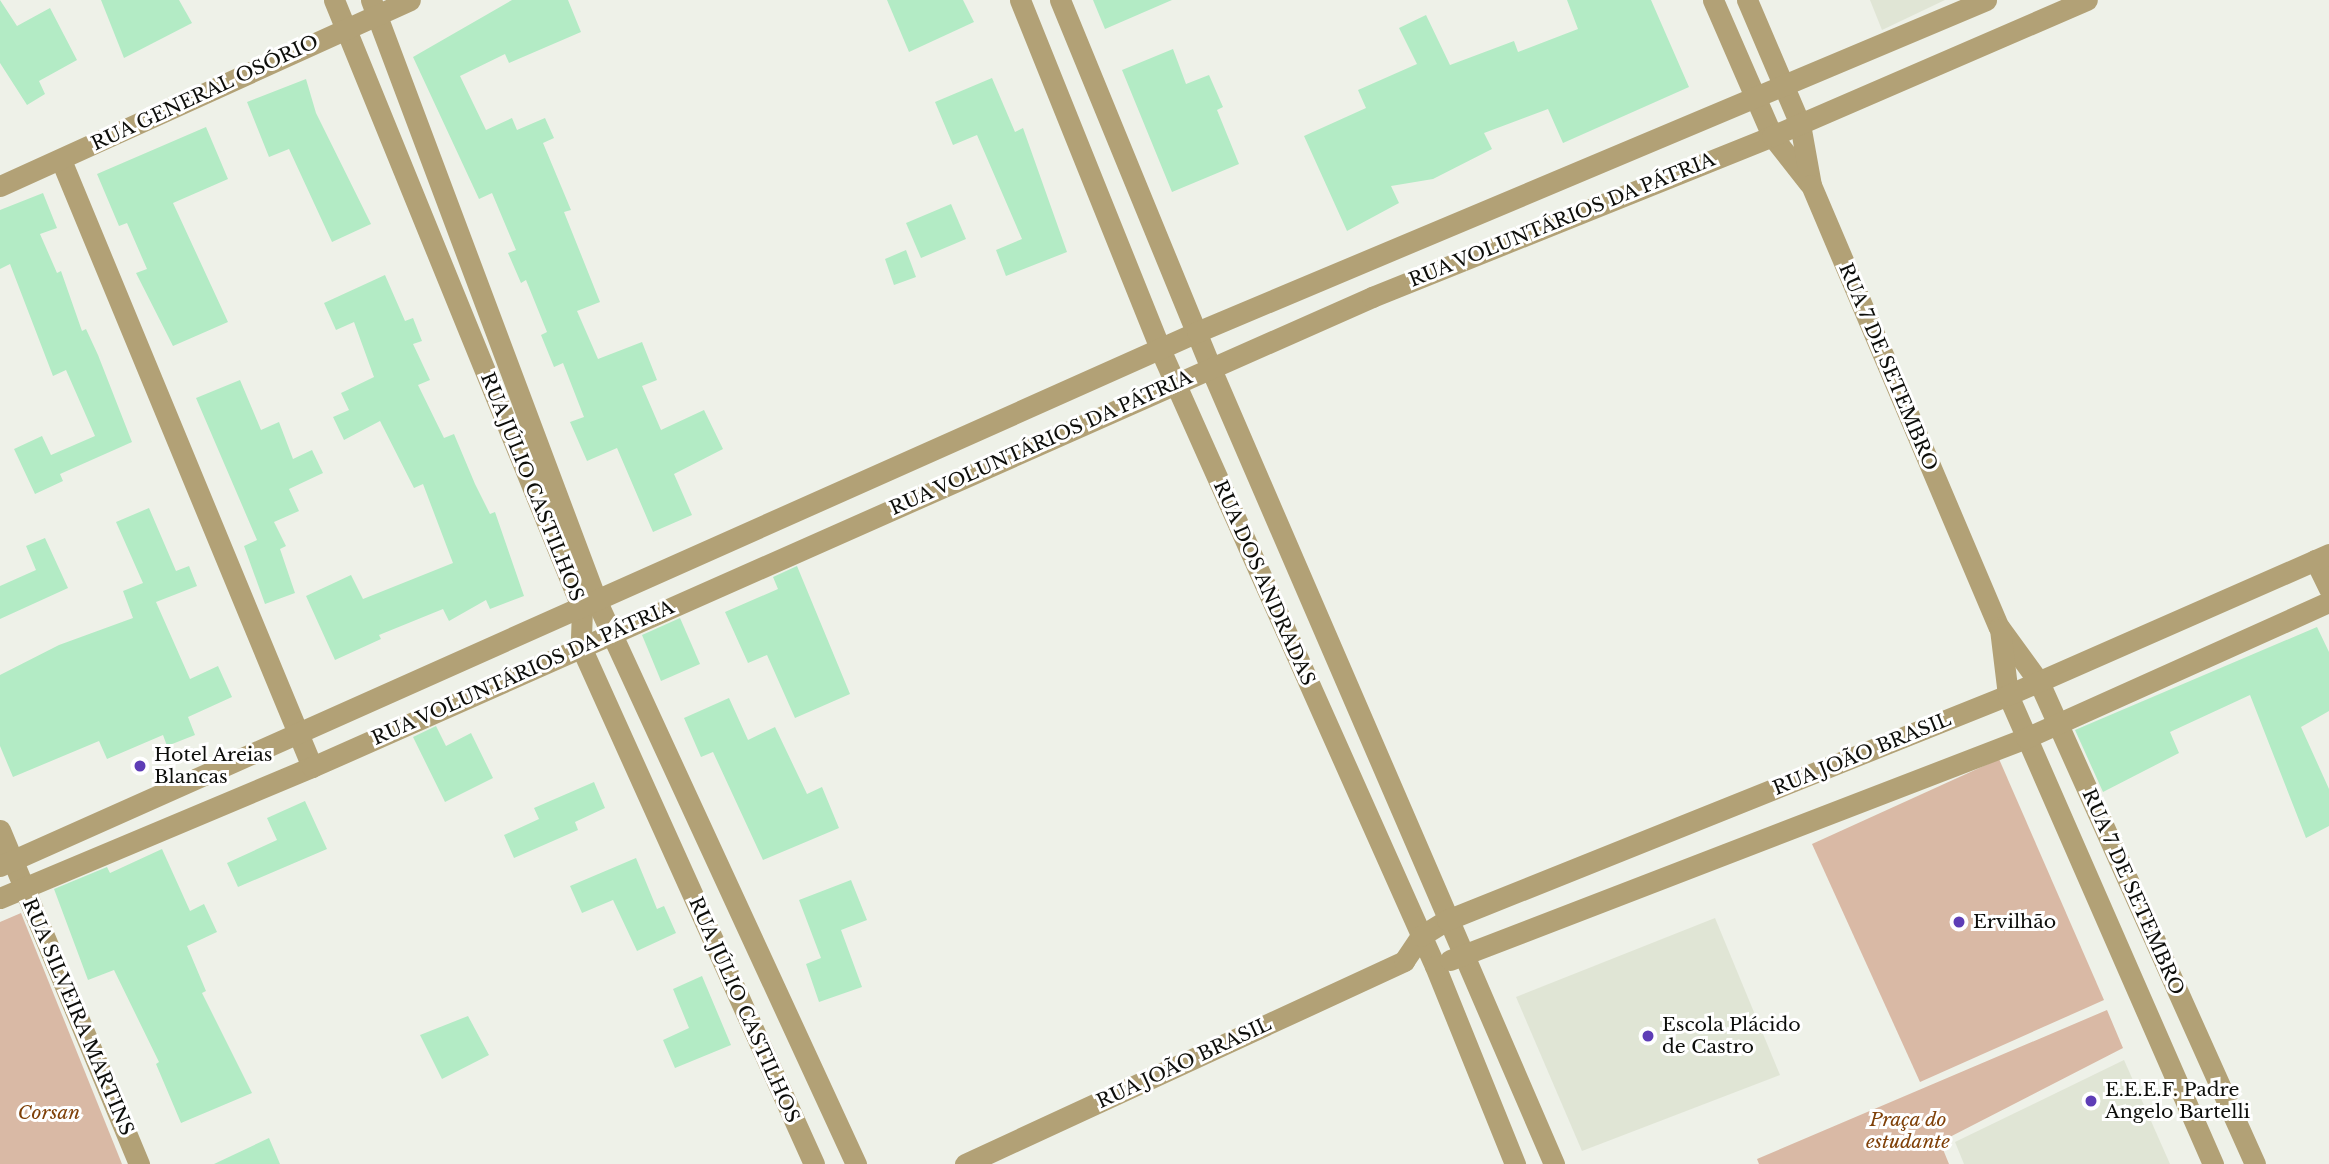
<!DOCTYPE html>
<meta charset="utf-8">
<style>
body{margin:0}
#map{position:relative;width:2329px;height:1164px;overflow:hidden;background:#eef1e8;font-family:"Libre Baskerville",serif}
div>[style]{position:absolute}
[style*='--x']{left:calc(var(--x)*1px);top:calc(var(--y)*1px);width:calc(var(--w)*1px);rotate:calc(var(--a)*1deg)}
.built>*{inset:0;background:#e0e5d5}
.green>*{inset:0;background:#d9b9a5}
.building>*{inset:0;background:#b3ebc5}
.minor>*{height:21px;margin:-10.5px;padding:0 10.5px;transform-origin:10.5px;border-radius:10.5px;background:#b2a176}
.tertiary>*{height:21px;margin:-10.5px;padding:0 10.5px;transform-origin:10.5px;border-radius:10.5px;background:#b2a176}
.dots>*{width:19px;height:19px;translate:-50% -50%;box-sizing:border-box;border:4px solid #fff;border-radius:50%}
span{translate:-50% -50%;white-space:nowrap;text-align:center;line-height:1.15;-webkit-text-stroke:6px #fff;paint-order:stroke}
.street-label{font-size:19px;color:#0d0e0b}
.poi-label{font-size:19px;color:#0d0e0b}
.left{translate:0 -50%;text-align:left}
.park-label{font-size:19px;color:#7f4008;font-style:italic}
</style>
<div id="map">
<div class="built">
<i style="clip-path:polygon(1870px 0,1945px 0,1882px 30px)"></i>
<i style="clip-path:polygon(1715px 918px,1780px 1075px,1582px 1151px,1516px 997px)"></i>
<i style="clip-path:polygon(2124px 1060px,2170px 1164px,1964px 1164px,1955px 1142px)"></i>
</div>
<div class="green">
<i style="clip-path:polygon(1999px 759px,2104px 1000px,1920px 1082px,1812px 844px)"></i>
<i style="clip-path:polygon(21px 913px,122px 1164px,0 1164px,0 922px)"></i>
<i style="clip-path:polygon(2107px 1010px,2123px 1048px,1940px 1142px,1949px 1164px,1759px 1164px,1757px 1159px)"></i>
</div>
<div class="building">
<i style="clip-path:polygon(0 0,17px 26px,50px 8px,77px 60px,39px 81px,45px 94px,27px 105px,0 63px)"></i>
<i style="clip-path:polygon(101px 0,179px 0,192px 23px,124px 58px)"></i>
<i style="clip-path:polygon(512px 0,568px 0,581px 32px,509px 63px,505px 54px,460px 76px,486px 130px,512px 118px,517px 130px,545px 118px,554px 138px,543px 143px,571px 210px,564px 212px,600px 302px,577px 311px,598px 359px,642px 342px,657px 380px,642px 386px,661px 430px,704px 410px,723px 449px,674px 474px,692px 515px,653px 532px,617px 448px,587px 461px,570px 422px,584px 417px,563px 363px,554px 367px,541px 335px,547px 332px,526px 280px,521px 283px,508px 253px,516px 250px,492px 193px,479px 199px,413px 57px)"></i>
<i style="clip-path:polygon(887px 0,963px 0,974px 22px,909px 52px)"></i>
<i style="clip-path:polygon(1093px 0,1172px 0,1105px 29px)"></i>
<i style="clip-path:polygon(1567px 0,1651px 0,1689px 87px,1563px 143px,1548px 109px,1484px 133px,1492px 149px,1433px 179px,1391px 186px,1399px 203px,1347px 231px,1304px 136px,1366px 108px,1358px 90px,1417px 64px,1399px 28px,1426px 15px,1450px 65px,1514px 41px,1518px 52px,1578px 29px)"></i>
<i style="clip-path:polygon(1173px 49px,1186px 84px,1209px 75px,1223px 107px,1217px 110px,1239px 164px,1172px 192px,1122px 70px)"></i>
<i style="clip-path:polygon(992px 78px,1015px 132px,1023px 128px,1067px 252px,1006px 276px,996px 250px,1022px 239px,977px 135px,953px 145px,935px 102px)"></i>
<i style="clip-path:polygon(306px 79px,316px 113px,371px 224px,332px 242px,289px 149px,269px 157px,247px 102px)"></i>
<i style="clip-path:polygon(206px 127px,228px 179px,173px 203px,228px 322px,173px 346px,136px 273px,147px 269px,127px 223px,119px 226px,97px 174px)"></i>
<i style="clip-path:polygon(43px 193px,57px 228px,40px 234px,57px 273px,61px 271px,82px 331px,86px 329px,98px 355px,132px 442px,60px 474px,63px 481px,35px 494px,14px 449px,42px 436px,51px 455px,95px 436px,66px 370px,53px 376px,10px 264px,0 269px,0 210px)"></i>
<i style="clip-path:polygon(951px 204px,966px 239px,921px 258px,906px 223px)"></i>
<i style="clip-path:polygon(906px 250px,916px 277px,894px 285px,885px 259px)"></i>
<i style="clip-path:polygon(385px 275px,405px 321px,413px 318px,422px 341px,413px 344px,430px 380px,418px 385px,444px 438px,454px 434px,475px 484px,490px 514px,495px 512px,524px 596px,490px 609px,486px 600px,449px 621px,443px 609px,379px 635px,381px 639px,335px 660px,306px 596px,351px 575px,363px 599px,453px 563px,423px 484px,414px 488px,380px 421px,344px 440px,333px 417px,349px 410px,341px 393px,374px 377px,354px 322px,336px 330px,324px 303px)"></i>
<i style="clip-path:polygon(240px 380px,261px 430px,279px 422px,293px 459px,312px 450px,323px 473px,289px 489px,299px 511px,274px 522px,286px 546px,280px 549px,295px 593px,265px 604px,244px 546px,257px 540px,196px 398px)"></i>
<i style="clip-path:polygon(149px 508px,176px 571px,189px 566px,197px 586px,156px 602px,190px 679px,218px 666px,232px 697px,188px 717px,195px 735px,167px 746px,163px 735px,107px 759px,99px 741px,13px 777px,0 746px,0 675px,59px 645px,133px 618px,123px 591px,143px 583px,116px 522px)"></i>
<i style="clip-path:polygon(45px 538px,68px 588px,0 619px,0 586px,36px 570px,26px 546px)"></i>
<i style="clip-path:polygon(797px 566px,850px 694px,795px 718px,767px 655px,748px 663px,725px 612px,778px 589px,773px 577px)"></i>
<i style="clip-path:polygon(680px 618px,700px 664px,661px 681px,642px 635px)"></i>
<i style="clip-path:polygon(2317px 627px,2329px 652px,2329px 711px,2301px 727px,2329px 789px,2329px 826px,2306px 838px,2250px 695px,2170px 732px,2179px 753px,2103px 792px,2075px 730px)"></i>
<i style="clip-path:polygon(729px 698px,748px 740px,775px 727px,807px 794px,822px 787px,839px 828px,763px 860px,713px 752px,701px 757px,684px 718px)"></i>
<i style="clip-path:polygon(436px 726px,446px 746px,471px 733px,493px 778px,445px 802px,413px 737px)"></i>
<i style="clip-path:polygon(594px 782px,605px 808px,575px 822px,578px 830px,514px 858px,504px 835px,539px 819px,534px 808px)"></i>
<i style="clip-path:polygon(305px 801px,327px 849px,238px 887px,227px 863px,277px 840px,267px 818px)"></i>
<i style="clip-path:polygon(162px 849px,190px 911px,204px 904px,217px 932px,187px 946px,206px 991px,202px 993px,252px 1093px,181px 1123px,156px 1064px,159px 1062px,114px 970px,88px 980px,54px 889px,107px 867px,110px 873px)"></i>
<i style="clip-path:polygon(636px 858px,657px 909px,664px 906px,676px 933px,637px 951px,613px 900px,582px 913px,570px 886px)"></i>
<i style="clip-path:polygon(851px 880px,867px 920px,841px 930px,862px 987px,819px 1002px,806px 964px,821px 958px,799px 900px)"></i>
<i style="clip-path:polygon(702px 976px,731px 1045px,675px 1068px,663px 1040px,689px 1028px,673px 989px)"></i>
<i style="clip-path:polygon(468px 1016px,489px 1055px,442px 1079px,420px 1035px)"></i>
<i style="clip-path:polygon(269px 1138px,280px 1164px,214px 1164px)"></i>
</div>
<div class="minor">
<i style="--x:334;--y:0;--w:658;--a:67.84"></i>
<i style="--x:582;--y:609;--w:38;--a:92"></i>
<i style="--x:581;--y:647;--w:567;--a:65.74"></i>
<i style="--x:371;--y:0;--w:643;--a:69.42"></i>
<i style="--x:597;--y:602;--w:619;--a:65.26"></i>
<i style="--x:61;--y:160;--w:657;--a:67.53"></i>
<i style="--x:0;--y:186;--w:450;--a:-24.4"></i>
<i style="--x:0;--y:830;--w:362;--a:67.4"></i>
</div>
<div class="tertiary">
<i style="--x:1020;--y:0;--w:376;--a:68.1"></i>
<i style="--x:1160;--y:349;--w:676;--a:65.98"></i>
<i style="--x:1435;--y:966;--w:214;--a:68"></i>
<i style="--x:1060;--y:0;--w:399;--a:67.7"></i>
<i style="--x:1211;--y:369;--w:866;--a:66.66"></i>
<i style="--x:1713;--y:0;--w:148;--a:66.5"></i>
<i style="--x:1772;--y:136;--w:60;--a:51.8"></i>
<i style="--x:1747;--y:0;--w:135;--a:66.9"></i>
<i style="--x:1800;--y:124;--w:62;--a:79.8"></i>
<i style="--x:1811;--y:185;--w:480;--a:67"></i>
<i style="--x:1999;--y:627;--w:68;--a:54"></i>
<i style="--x:2039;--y:682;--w:528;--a:65.86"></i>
<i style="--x:2315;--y:560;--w:32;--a:64"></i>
<i style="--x:2000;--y:629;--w:66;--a:83.1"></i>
<i style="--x:2008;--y:695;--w:512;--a:66.39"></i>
<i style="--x:0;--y:866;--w:1311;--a:-24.04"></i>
<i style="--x:1197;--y:332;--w:856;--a:-22.82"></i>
<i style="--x:0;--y:898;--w:338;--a:-22.8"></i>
<i style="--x:312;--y:767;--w:1160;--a:-23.91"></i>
<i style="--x:1372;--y:297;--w:431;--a:-21.9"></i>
<i style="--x:1772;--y:136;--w:343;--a:-23.4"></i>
<i style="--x:1450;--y:960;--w:617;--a:-21.08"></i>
<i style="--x:2026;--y:738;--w:332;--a:-24.2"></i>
<i style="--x:965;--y:1164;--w:484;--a:-24.8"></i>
<i style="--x:1404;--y:961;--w:30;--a:-56"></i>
<i style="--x:1421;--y:936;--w:31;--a:-32"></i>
<i style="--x:1447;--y:920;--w:604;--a:-21.85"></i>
<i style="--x:2008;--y:695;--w:351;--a:-23.7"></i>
</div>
<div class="dots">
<i style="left:140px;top:766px;background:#5e3db6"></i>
<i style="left:1959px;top:922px;background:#5e3db6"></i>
<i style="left:1648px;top:1036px;background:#5e3db6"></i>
<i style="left:2091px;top:1101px;background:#5e3db6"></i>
</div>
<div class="street-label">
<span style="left:205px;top:93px;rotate:-25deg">RUA GENERAL OSÓRIO</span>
<span style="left:1562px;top:220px;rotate:-22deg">RUA VOLUNTÁRIOS DA PÁTRIA</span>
<span style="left:1888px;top:367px;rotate:67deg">RUA 7 DE SETEMBRO</span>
<span style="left:1041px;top:443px;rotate:-24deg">RUA VOLUNTÁRIOS DA PÁTRIA</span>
<span style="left:532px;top:487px;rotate:68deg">RUA JÚLIO CASTILHOS</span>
<span style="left:1264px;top:583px;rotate:66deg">RUA DOS ANDRADAS</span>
<span style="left:523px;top:673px;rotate:-24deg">RUA VOLUNTÁRIOS DA PÁTRIA</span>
<span style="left:1862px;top:754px;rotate:-22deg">RUA JOÃO BRASIL</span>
<span style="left:2133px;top:892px;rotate:66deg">RUA 7 DE SETEMBRO</span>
<span style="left:744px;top:1010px;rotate:66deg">RUA JÚLIO CASTILHOS</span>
<span style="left:78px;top:1017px;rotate:67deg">RUA SILVEIRA MARTINS</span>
<span style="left:1184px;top:1063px;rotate:-25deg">RUA JOÃO BRASIL</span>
</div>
<div class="poi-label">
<span class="left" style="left:154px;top:766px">Hotel Areias<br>Blancas</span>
<span class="left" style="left:1973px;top:922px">Ervilhão</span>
<span class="left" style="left:1662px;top:1036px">Escola Plácido<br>de Castro</span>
<span class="left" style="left:2105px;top:1101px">E.E.E.F. Padre<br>Angelo Bartelli</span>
</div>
<div class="park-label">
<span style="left:49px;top:1113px">Corsan</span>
<span style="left:1908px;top:1131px">Praça do<br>estudante</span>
</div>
</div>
